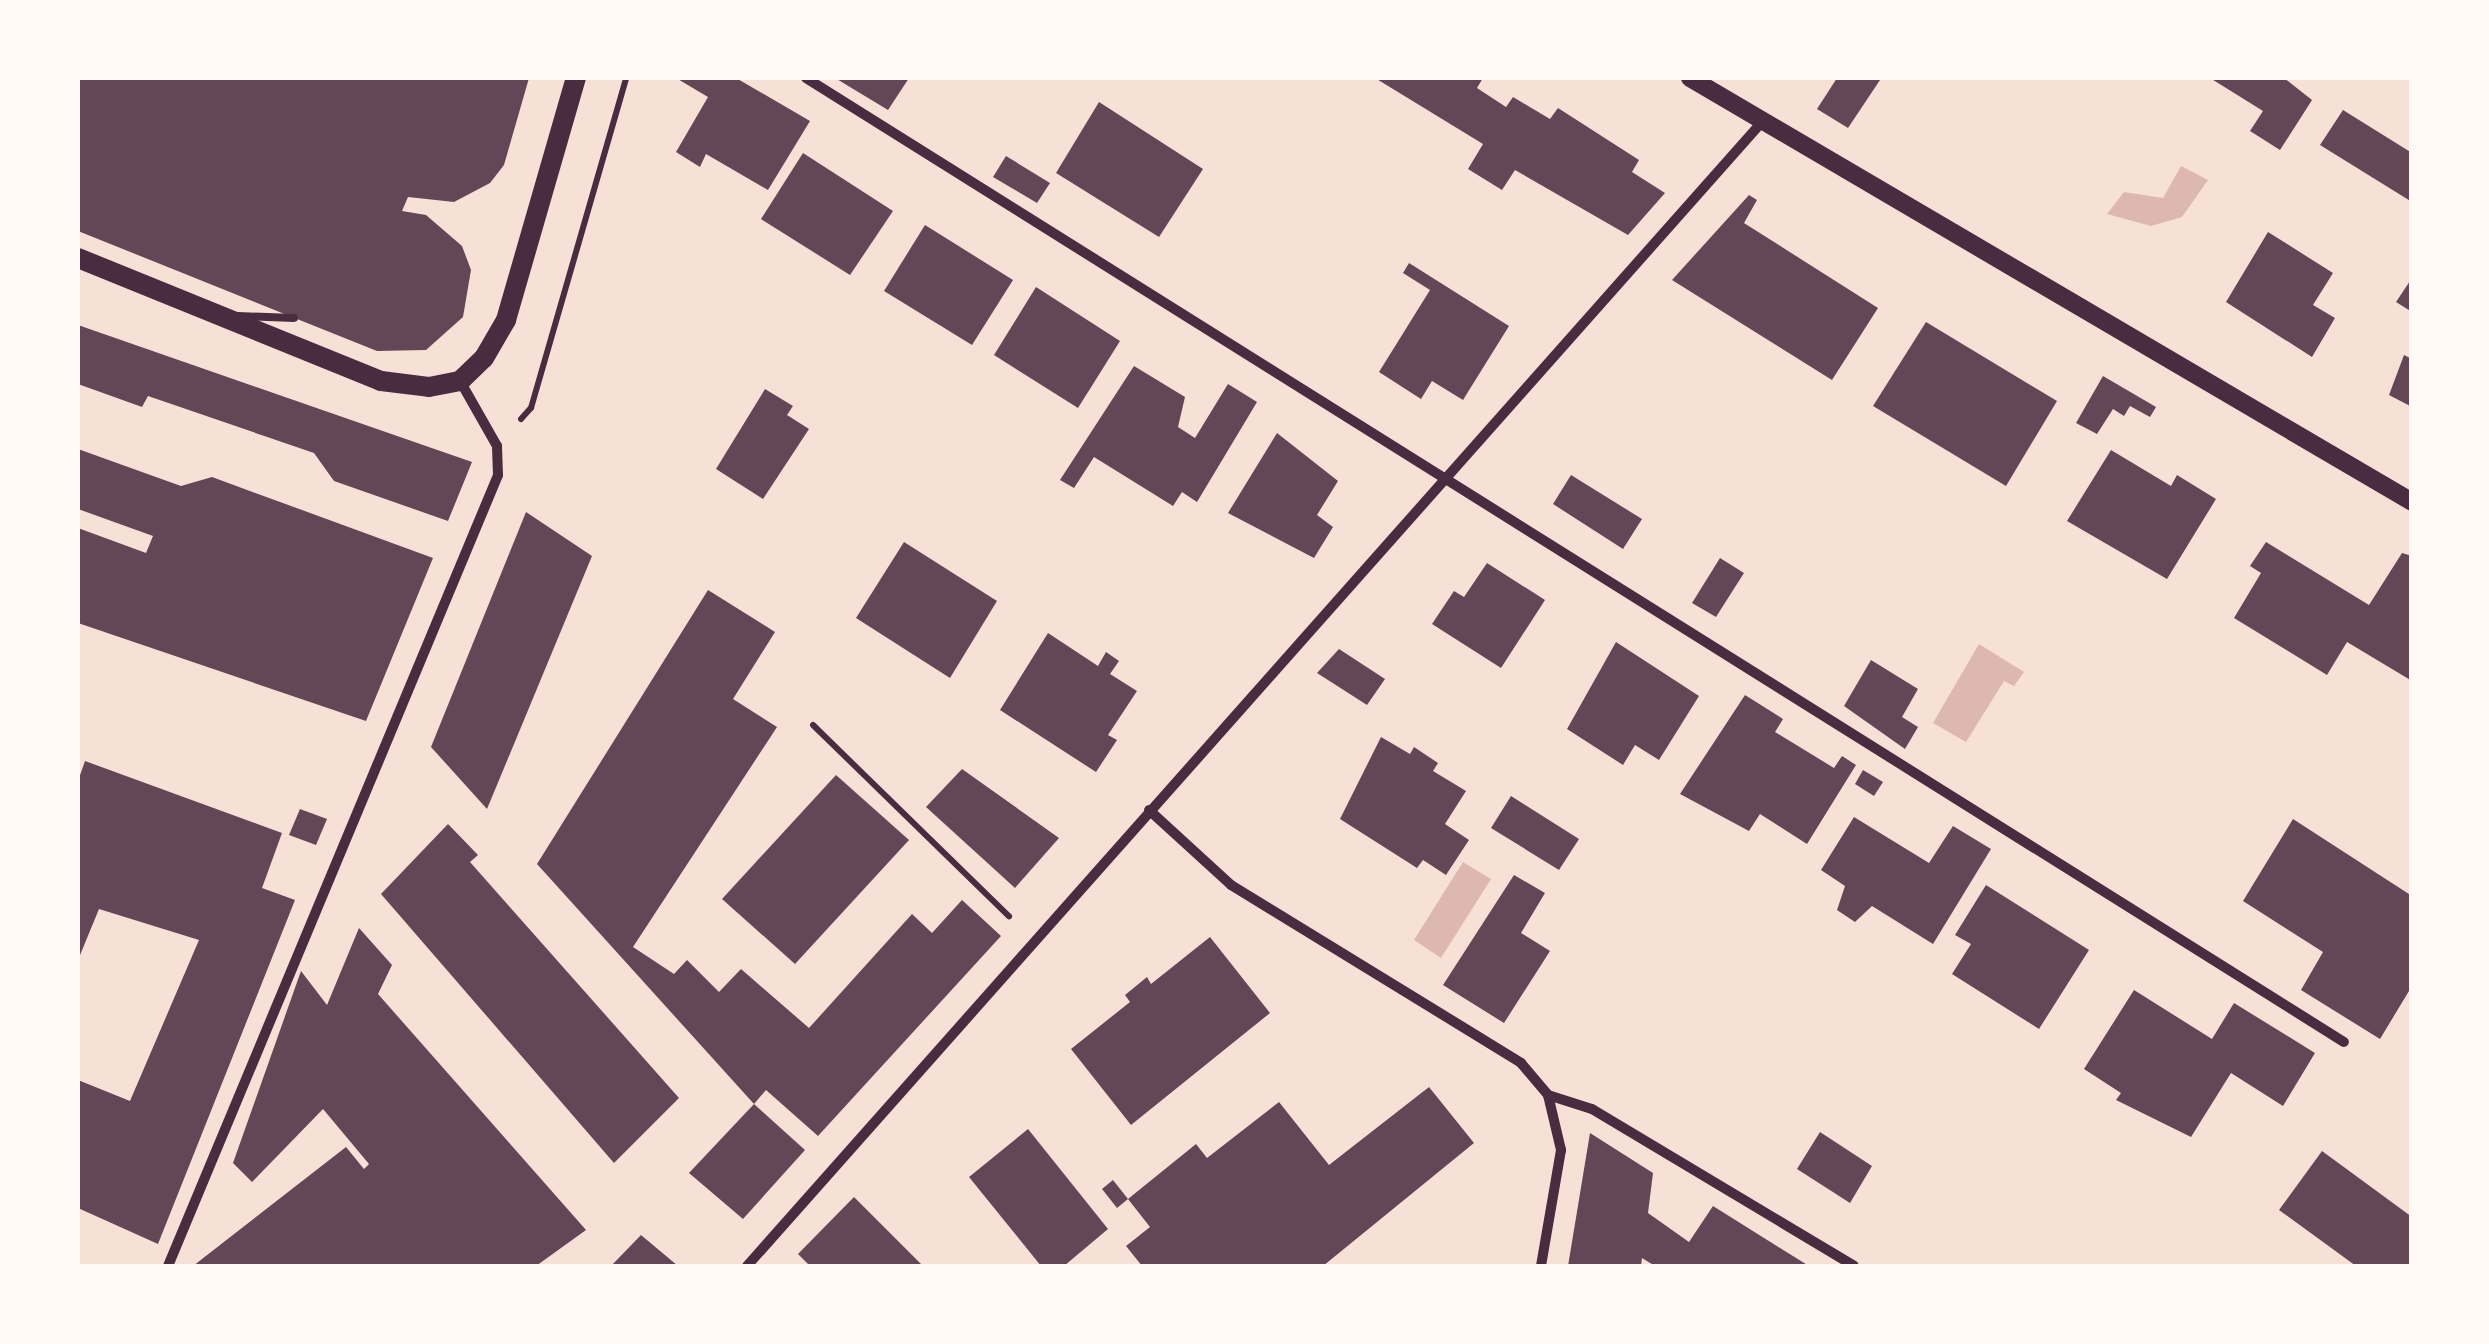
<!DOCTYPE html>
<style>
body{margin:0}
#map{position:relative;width:2489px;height:1344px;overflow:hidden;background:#f7e1d7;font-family:"Roboto Condensed",sans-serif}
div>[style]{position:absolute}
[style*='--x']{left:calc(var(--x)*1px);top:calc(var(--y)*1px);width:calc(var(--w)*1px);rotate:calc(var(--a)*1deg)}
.water>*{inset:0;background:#dcb8b0}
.building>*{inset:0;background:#644757}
.path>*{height:6px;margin:-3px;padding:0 3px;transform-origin:3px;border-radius:3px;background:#4a2c40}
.service>*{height:8px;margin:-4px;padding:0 4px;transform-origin:4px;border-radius:4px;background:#4a2c40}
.minor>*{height:10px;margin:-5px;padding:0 5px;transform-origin:5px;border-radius:5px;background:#4a2c40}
.tertiary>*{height:18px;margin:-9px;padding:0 9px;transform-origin:9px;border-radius:9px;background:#4a2c40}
.secondary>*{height:20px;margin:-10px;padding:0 10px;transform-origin:10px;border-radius:10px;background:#4a2c40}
span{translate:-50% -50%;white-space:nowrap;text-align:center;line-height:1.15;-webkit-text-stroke:10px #fffaf5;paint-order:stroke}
.frame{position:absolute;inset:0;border:80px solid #fffaf5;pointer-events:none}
</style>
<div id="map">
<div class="water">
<i style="clip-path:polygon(2181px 166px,2208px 180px,2182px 217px,2151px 226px,2107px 214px,2124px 192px,2163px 198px)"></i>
<i style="clip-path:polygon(1979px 644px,2024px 672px,2014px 686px,2004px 681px,1966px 742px,1933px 723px)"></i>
<i style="clip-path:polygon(1463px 862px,1491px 879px,1441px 958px,1414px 940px)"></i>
</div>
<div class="building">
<i style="clip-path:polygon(78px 78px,529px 78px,504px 165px,490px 183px,454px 202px,408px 197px,402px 211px,426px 215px,462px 246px,471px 270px,463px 317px,426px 350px,377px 351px,78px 231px)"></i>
<i style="clip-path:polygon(676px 78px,736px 78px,810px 121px,768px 190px,706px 154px,700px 167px,676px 152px,708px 97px)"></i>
<i style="clip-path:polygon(835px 78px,909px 78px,888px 110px)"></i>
<i style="clip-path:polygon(1375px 78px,1483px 78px,1477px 88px,1506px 107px,1513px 97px,1550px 119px,1558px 108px,1639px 160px,1632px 172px,1665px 193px,1628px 235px,1515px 170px,1502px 190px,1468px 169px,1483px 144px)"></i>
<i style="clip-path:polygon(1837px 78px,1880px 80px,1848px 128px,1817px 109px)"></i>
<i style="clip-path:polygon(2210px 78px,2284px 78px,2312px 100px,2280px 150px,2250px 131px,2263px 111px)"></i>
<i style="clip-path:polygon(1099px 102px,1203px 169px,1159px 237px,1056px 173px)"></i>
<i style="clip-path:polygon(2343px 110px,2412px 153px,2412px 202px,2320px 145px)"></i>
<i style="clip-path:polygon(803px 153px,893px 211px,850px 275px,761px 219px)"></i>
<i style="clip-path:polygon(1006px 156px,1050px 183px,1037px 203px,993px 177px)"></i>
<i style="clip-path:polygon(1749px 195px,1757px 200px,1744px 223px,1878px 308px,1832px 380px,1672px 280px)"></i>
<i style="clip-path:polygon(925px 225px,1013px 280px,972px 345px,884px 291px)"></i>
<i style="clip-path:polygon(2268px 232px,2333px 273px,2313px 305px,2335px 318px,2312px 357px,2226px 302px)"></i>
<i style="clip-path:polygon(1409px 263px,1509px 326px,1463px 400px,1432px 381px,1421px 399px,1379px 372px,1430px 290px,1403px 273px)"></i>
<i style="clip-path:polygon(2412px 278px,2412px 312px,2396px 302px)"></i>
<i style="clip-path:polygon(1036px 287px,1120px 341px,1078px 408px,994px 355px)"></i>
<i style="clip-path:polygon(1926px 322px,2057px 401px,2006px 486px,1873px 406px)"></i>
<i style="clip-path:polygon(78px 325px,472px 462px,448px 521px,334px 481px,314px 453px,148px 396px,142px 407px,78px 384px)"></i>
<i style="clip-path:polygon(2404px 355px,2412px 359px,2412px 407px,2389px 395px)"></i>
<i style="clip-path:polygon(1134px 366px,1185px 397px,1178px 427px,1195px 438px,1228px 384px,1257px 402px,1197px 502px,1182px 492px,1173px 506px,1094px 457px,1074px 488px,1060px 480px)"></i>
<i style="clip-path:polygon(2103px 376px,2156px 407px,2150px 417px,2130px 406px,2124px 416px,2113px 409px,2097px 434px,2076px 423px)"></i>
<i style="clip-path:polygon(765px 389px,793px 406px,787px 415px,809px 429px,763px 499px,716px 469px)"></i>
<i style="clip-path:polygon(1277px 433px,1338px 481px,1317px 515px,1333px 527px,1314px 558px,1228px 513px)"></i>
<i style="clip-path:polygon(78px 449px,181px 486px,212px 477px,433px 558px,366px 721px,78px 623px,78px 528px,146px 553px,153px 536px,78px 509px)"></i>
<i style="clip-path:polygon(2111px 450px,2171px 486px,2177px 475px,2216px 499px,2167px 579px,2067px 521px)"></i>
<i style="clip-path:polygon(1571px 475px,1642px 519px,1623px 549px,1553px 504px)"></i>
<i style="clip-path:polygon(526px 512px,592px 556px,487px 809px,431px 747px)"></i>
<i style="clip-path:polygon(904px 542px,997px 601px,950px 678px,856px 618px)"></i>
<i style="clip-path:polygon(2266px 542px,2369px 605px,2402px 553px,2412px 556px,2412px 681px,2347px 642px,2327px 675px,2234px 618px,2261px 573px,2250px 566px)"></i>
<i style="clip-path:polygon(1720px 558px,1744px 573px,1716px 617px,1692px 603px)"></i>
<i style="clip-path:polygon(1487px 563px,1545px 600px,1501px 668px,1432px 624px,1454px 591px,1464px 597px)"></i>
<i style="clip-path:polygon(708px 590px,775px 632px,733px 699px,777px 727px,633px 947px,674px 974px,687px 960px,719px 992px,741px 969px,809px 1028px,912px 914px,932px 933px,962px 900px,1001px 936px,818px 1136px,766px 1090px,754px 1104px,537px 864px)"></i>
<i style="clip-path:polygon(1048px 633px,1098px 666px,1106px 652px,1119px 661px,1110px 674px,1137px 691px,1108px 735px,1117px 740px,1096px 772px,1000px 710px)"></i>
<i style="clip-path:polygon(1616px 642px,1699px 696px,1659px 760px,1635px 745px,1623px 765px,1567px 729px)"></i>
<i style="clip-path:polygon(1339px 649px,1385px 679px,1367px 705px,1317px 673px)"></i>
<i style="clip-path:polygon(1871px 660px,1918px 689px,1902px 717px,1918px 727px,1905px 749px,1844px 706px)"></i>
<i style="clip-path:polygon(1745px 695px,1783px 719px,1775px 732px,1834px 768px,1842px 756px,1856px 765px,1807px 844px,1760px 814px,1749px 831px,1680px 794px)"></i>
<i style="clip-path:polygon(1381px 737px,1410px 754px,1414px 747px,1438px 763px,1433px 771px,1466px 791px,1445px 824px,1469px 840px,1446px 875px,1423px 860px,1417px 868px,1340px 819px)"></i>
<i style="clip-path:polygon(85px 761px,282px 833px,262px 888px,295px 900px,158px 1244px,78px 1208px,78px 1080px,130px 1101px,199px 940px,99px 909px,78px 960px,78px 781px)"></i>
<i style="clip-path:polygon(962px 769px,1059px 838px,1015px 888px,926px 807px)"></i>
<i style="clip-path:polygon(1863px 770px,1883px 782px,1874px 796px,1855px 784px)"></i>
<i style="clip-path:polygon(836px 775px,909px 840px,795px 964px,722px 899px)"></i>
<i style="clip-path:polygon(1511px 796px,1579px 839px,1559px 870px,1491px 828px)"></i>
<i style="clip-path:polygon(300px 809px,327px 819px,316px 845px,289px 835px)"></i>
<i style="clip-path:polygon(1854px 817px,1929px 863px,1953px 826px,1991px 849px,1933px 944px,1872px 906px,1855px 922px,1837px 910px,1845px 886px,1821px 870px)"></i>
<i style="clip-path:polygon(2293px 819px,2412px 896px,2412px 986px,2380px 1039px,2301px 990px,2323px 952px,2243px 901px)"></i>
<i style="clip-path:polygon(448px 824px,478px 855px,470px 862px,679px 1098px,614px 1163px,381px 894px)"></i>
<i style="clip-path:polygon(1514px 875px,1545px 893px,1521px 933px,1550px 951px,1504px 1023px,1443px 985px)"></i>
<i style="clip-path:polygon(1986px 885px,2089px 950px,2039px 1029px,1952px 974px,1971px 944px,1955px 935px)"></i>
<i style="clip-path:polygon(359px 928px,392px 965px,378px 994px,586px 1230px,536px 1266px,193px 1266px,346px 1147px,364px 1169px,369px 1164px,323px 1109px,252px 1182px,233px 1163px,301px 971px,327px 1005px)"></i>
<i style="clip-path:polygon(1210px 937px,1270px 1013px,1131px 1125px,1071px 1049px,1130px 1002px,1125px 995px,1147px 977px,1151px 984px)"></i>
<i style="clip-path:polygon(2134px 990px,2212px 1039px,2234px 1003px,2315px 1053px,2283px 1106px,2231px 1073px,2191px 1137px,2116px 1100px,2121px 1093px,2084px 1069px)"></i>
<i style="clip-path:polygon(1429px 1087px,1474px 1143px,1323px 1266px,1142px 1266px,1126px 1246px,1150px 1227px,1128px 1199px,1196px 1144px,1207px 1158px,1279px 1102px,1329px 1165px)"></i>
<i style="clip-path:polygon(754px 1104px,805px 1150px,743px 1219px,689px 1173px)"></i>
<i style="clip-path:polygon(1028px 1129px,1108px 1229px,1064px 1266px,1041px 1266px,969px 1177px)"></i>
<i style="clip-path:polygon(1820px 1132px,1872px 1166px,1850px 1203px,1797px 1169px)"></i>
<i style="clip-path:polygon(1590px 1133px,1653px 1173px,1648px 1213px,1689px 1242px,1713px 1206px,1809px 1266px,1655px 1266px,1642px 1258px,1641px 1266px,1568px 1266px)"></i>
<i style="clip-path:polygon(2322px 1151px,2412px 1217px,2412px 1266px,2356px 1266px,2279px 1210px)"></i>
<i style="clip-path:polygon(1113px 1180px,1128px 1199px,1117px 1208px,1102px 1189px)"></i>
<i style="clip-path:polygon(854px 1197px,923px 1266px,810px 1266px,798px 1254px)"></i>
<i style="clip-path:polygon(641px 1235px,678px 1266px,611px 1266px)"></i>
</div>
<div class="path">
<i style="--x:521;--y:419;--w:15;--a:-48"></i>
<i style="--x:531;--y:408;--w:343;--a:-73.9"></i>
<i style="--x:813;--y:725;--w:274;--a:44.3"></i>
</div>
<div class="service">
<i style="--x:238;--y:316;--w:56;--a:2"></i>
</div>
<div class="minor">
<i style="--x:806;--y:78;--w:1815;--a:32.08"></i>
<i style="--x:1149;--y:810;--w:111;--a:42.4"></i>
<i style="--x:1231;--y:885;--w:340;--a:31.5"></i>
<i style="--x:1521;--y:1063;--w:42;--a:49.8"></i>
<i style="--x:1548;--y:1095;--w:57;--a:76.7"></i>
<i style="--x:1561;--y:1150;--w:118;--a:99.8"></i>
<i style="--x:1548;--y:1095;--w:46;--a:17.7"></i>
<i style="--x:1592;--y:1109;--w:305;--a:30.9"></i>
<i style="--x:168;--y:1266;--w:857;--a:-67.35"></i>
<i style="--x:498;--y:475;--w:29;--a:-92"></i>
<i style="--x:497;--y:446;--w:75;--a:-119.6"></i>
<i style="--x:747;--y:1266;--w:1528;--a:-48.42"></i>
</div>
<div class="tertiary">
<i style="--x:1690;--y:78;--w:837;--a:30.42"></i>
</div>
<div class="secondary">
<i style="--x:78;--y:258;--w:327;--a:22.1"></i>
<i style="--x:381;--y:381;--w:48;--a:7.1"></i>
<i style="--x:429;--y:387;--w:32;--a:-11"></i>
<i style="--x:460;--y:381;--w:33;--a:-44"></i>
<i style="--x:484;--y:358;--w:44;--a:-59.9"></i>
<i style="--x:506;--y:320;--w:252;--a:-73.9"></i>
</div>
<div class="frame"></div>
</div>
